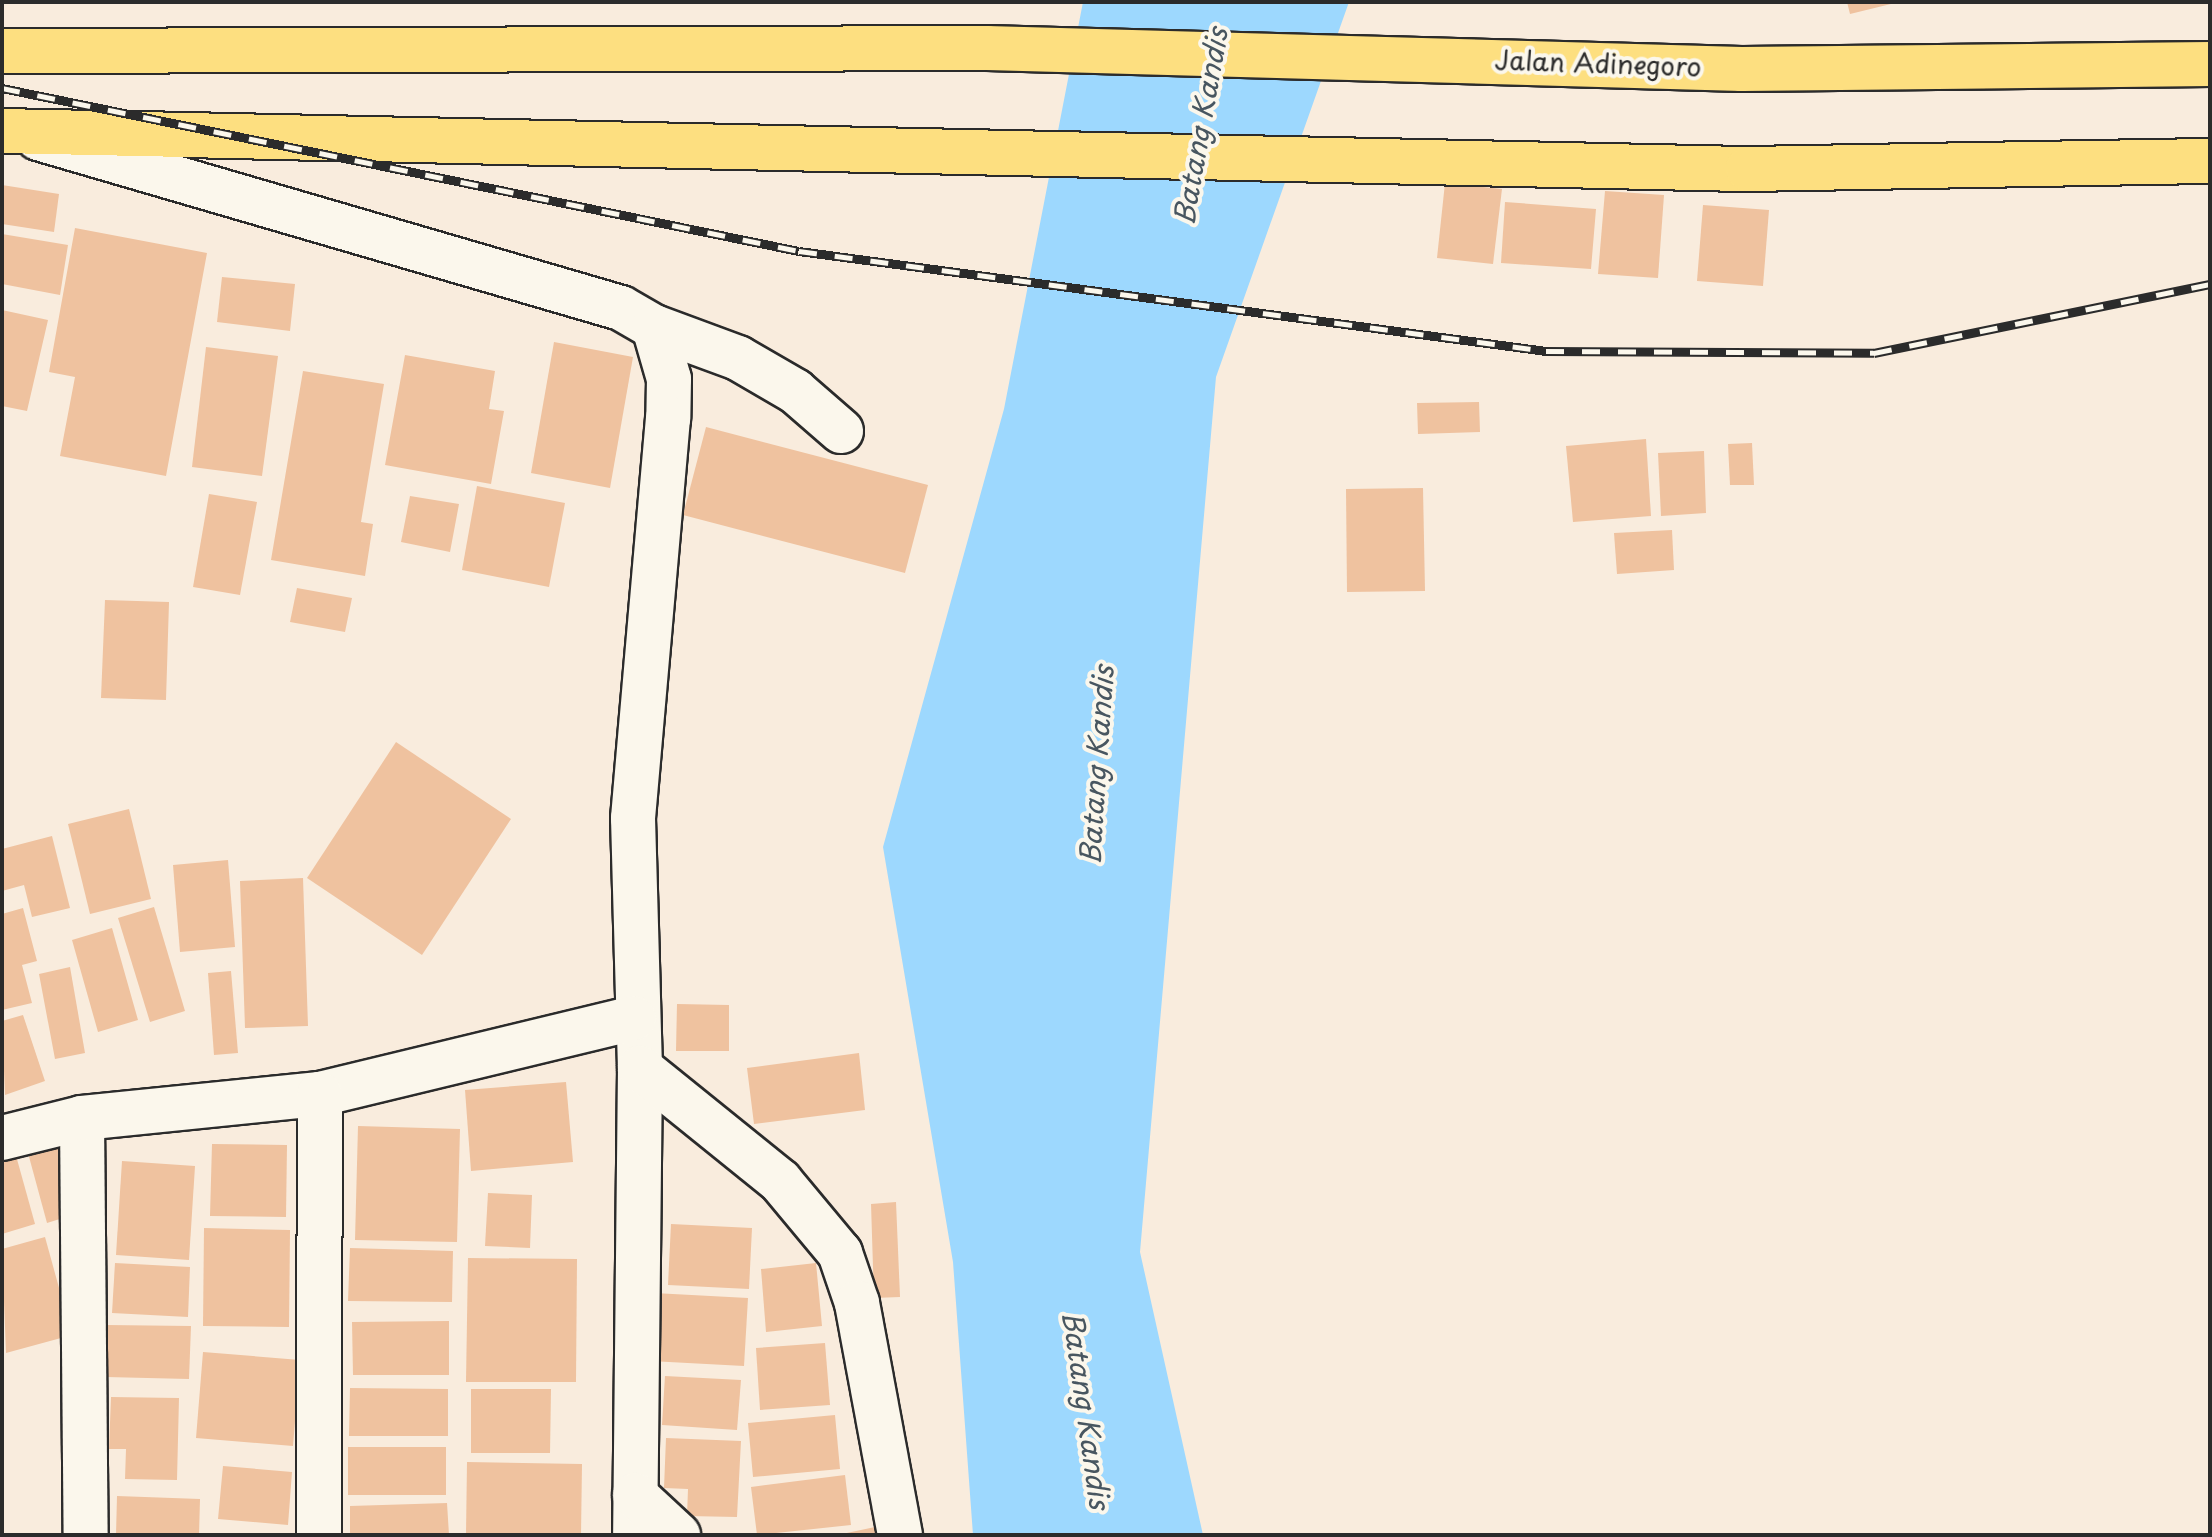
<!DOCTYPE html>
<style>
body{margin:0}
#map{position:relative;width:2212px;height:1537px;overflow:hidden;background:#f9ecdd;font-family:"Playpen Sans",sans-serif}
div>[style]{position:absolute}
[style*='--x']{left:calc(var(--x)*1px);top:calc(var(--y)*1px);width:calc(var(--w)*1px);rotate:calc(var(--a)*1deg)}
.water>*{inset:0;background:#9dd8fe}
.building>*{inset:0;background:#efc29f}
.roads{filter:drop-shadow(2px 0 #2b2b2b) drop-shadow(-2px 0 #2b2b2b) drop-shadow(0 2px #2b2b2b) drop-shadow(0 -2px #2b2b2b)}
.minor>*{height:44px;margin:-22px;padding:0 22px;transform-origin:22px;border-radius:22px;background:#fbf7ec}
.highway>*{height:44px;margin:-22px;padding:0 22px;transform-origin:22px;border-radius:22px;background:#fddf80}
.rail>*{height:9px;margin-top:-4.5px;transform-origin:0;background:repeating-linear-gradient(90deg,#fbf7ec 0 18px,#2b2b2b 0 36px);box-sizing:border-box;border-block:2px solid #2b2b2b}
span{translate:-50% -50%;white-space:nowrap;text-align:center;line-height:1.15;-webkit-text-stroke:8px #fbf7ec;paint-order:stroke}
.street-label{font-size:26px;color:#2b2b2b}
.water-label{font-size:28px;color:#485660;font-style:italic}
.frame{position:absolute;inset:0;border:4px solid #2b2b2b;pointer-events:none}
</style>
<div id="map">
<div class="water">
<i style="clip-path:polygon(1083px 2px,1349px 2px,1216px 377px,1140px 1252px,1203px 1535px,973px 1535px,953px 1262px,883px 847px,1004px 409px)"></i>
</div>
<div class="building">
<i style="clip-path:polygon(1847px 2px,1895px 2px,1895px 3px,1850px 14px)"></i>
<i style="clip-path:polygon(1445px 183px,1502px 189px,1493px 264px,1437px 258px)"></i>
<i style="clip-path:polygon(2px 185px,59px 194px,54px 232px,2px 224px)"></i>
<i style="clip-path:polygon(1605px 191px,1664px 195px,1658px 278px,1598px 274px)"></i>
<i style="clip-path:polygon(1505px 202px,1596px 209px,1591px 269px,1501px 263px)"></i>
<i style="clip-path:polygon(1703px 205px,1769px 210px,1763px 286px,1697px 281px)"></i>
<i style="clip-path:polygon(75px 228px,207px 253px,166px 476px,60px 456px,75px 377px,49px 372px)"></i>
<i style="clip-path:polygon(2px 234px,68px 245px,60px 295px,2px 284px)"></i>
<i style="clip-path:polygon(222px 277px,295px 284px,290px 331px,217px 322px)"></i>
<i style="clip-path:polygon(2px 310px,48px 320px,27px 411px,2px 406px)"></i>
<i style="clip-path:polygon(554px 342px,633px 357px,610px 488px,531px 473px)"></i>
<i style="clip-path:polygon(206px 347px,278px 356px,262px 476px,192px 467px)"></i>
<i style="clip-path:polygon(405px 355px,495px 371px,489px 409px,504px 411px,491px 484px,385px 465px)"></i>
<i style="clip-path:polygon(303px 371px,384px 384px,361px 522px,373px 524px,365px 576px,271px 560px)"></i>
<i style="clip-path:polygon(1479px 402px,1480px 432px,1418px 434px,1417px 403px)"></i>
<i style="clip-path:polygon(706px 427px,928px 485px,905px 573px,683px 515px)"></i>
<i style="clip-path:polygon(1646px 439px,1651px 516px,1573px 522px,1566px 446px)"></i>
<i style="clip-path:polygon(1752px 443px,1754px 485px,1730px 485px,1728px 444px)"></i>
<i style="clip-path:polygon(1704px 451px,1706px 513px,1661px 516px,1658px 453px)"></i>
<i style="clip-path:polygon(477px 486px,565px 503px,549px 587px,462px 570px)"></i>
<i style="clip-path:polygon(1423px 488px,1425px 591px,1347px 592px,1346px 489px)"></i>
<i style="clip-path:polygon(209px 494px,257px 502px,240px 595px,193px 587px)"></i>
<i style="clip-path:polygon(410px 496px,459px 504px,450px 552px,401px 542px)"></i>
<i style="clip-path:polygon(1672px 530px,1674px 570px,1617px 574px,1614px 533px)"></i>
<i style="clip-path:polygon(297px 588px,352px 598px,345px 632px,290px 622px)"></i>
<i style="clip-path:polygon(105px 600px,169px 602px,166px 700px,101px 698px)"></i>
<i style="clip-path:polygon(396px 742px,511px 819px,422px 955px,307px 878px)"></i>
<i style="clip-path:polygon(129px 809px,151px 899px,90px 914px,68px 824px)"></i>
<i style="clip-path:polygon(52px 836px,70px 908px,32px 917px,24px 885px,2px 891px,2px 849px)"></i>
<i style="clip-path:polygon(228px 860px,235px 947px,180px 952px,173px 865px)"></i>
<i style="clip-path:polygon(303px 878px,308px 1026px,245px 1028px,240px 881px)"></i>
<i style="clip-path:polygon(154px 907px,185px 1011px,150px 1022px,118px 918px)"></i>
<i style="clip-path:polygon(23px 908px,37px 961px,22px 965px,32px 1003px,2px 1010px,2px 914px)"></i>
<i style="clip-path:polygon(112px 928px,138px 1020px,98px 1032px,72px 940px)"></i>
<i style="clip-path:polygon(70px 967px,85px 1053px,55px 1059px,39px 974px)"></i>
<i style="clip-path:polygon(231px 971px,238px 1053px,214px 1055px,208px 973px)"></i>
<i style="clip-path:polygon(677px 1004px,729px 1005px,729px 1051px,676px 1051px)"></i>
<i style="clip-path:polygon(23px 1015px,45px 1081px,5px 1095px,2px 1021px)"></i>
<i style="clip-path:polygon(859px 1053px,865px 1110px,754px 1124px,747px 1068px)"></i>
<i style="clip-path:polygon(566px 1082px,573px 1162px,471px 1171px,465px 1090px)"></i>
<i style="clip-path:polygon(358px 1126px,460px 1129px,457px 1242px,355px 1240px)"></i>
<i style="clip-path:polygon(60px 1144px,79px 1213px,47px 1223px,28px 1153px)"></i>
<i style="clip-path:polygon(212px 1144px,287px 1145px,286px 1217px,210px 1216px)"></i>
<i style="clip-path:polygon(15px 1152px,35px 1224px,2px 1234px,2px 1156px)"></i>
<i style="clip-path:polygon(122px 1161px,195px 1166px,189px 1260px,116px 1255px)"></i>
<i style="clip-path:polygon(488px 1193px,532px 1195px,530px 1248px,485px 1246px)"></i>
<i style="clip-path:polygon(896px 1202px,900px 1297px,874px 1298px,871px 1204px)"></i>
<i style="clip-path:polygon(671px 1224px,752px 1228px,749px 1289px,668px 1285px)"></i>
<i style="clip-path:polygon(204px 1228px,290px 1230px,289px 1327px,203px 1326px)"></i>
<i style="clip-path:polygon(45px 1237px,72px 1335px,6px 1353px,2px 1249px)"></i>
<i style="clip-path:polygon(350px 1248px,453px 1251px,452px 1302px,348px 1301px)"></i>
<i style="clip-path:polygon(468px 1258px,577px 1259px,576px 1382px,466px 1382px)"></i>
<i style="clip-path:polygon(115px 1263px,190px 1267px,188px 1317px,112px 1313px)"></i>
<i style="clip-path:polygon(816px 1263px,822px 1326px,766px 1332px,761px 1269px)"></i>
<i style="clip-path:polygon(654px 1293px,748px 1298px,744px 1366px,650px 1361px)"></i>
<i style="clip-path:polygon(449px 1321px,449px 1375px,353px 1375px,352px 1322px)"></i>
<i style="clip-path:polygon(107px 1325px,191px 1326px,189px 1379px,106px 1377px)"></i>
<i style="clip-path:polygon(825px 1343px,830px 1405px,760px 1410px,756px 1348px)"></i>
<i style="clip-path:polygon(203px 1352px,300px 1360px,293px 1446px,196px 1438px)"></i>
<i style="clip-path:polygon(665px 1376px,741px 1380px,737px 1430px,662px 1425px)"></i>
<i style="clip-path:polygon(350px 1388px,448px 1389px,448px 1436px,349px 1436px)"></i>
<i style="clip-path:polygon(471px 1389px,551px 1389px,550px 1453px,471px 1453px)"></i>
<i style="clip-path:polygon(111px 1397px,179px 1398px,177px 1480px,125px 1479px,126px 1449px,109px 1449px)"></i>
<i style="clip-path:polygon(835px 1415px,840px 1469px,753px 1477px,748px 1423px)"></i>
<i style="clip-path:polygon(666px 1438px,741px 1441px,737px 1517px,687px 1516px,688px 1489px,664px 1488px)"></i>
<i style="clip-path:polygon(348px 1447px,446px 1447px,446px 1495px,348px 1495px)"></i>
<i style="clip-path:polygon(467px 1462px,582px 1464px,581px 1535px,466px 1535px)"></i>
<i style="clip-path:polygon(223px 1466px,292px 1472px,288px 1525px,218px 1519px)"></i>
<i style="clip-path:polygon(845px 1475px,851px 1525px,757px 1535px,751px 1487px)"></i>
<i style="clip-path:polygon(117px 1496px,200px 1499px,199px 1535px,116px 1535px)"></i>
<i style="clip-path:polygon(447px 1503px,449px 1535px,350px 1535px,350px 1506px)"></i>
<i style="clip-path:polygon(875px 1527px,877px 1535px,843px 1535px,842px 1534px)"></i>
</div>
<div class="roads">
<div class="minor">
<i style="--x:38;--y:138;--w:607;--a:16.26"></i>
<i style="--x:621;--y:308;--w:38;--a:30"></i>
<i style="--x:654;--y:327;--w:54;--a:73.9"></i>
<i style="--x:669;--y:379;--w:39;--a:91"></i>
<i style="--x:668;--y:418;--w:402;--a:95"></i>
<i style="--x:633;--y:818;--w:250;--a:88.4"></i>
<i style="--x:640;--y:1068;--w:467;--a:90.6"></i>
<i style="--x:654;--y:327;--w:90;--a:20.3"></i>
<i style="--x:738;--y:358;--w:66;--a:30.1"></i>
<i style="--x:795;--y:391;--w:61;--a:41"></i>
<i style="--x:640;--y:1068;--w:180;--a:38.9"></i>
<i style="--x:780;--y:1181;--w:94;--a:50.2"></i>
<i style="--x:840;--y:1253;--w:53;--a:71.2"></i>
<i style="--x:857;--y:1303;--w:236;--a:79.5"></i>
<i style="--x:82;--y:1118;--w:417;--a:89.5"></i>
<i style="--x:2;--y:1138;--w:82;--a:-14"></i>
<i style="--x:82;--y:1118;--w:239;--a:-5.8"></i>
<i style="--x:320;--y:1094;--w:323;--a:-13.6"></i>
<i style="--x:635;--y:1495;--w:59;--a:42.9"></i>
<i style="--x:319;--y:1535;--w:441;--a:-89.9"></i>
</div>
<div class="highway">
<i style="--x:2;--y:51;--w:985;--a:-0.17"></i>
<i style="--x:987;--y:48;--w:755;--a:1.59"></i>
<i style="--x:1742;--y:69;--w:468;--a:-0.6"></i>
<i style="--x:2;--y:131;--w:1746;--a:1.25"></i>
<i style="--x:1748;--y:169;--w:462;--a:-1"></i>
</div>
</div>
<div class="rail">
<i style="--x:2;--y:88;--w:813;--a:11.56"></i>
<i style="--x:799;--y:251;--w:754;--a:7.62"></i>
<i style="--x:1546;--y:351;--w:328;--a:0.3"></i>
<i style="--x:1874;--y:353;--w:343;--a:-11.6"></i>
</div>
<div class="street-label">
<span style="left:1598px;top:63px;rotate:2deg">Jalan Adinegoro</span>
</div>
<div class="water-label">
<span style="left:1200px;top:126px;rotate:-80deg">Batang Kandis</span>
<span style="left:1096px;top:765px;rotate:-86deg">Batang Kandis</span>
<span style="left:1087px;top:1410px;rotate:82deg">Batang Kandis</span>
</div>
<div class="frame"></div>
</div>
